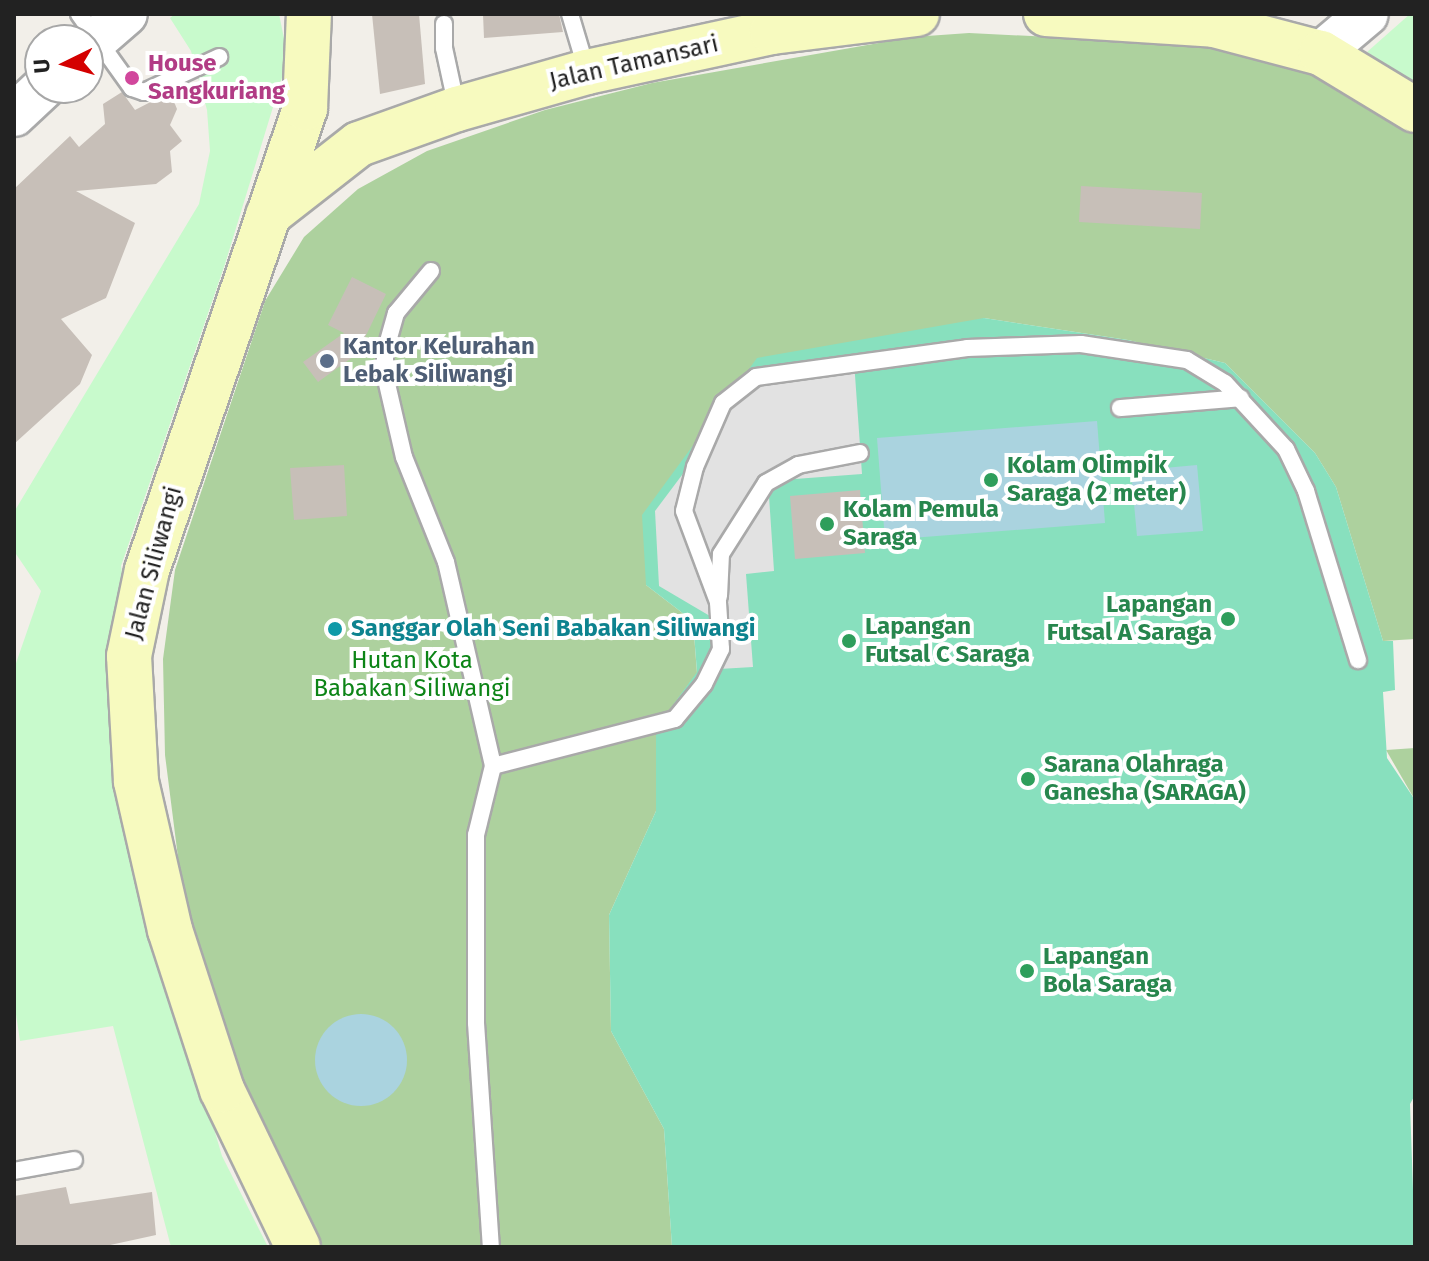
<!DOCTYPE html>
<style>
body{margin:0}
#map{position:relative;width:1429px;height:1261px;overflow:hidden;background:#f2efe9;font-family:"Fira Sans",sans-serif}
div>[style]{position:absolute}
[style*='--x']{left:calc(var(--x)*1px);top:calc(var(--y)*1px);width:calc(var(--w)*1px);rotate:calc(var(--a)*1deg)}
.forest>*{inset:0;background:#add19e}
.park>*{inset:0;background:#c8facc}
.pitch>*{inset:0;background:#88e0be}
.parking>*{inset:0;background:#e2e2e2}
.water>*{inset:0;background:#aad3df}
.round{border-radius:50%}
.building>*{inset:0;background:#c7bfb8}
.roads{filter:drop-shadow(2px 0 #a9a9a9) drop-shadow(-2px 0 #a9a9a9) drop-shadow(0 2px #a9a9a9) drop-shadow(0 -2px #a9a9a9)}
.service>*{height:16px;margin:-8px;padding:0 8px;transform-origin:8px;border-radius:8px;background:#fff}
.tertiary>*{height:42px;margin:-21px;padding:0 21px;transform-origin:21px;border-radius:21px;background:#fff}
.secondary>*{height:44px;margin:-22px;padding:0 22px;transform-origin:22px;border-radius:22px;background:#f7fabf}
.dots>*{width:22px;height:22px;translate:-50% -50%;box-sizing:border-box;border:4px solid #fff;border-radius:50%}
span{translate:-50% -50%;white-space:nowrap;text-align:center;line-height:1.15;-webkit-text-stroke:8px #fff;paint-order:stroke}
.street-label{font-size:24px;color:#222}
.hotel-label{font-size:24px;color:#b23c85;font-weight:700}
.left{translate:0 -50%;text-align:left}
.service-label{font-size:24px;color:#4e5e75;font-weight:700}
.leisure-label{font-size:24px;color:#27864d;font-weight:700}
.right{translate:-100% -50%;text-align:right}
.culture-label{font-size:24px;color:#0d838f;font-weight:700}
.park-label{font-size:24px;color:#0c8416}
.frame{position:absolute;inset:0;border:16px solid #222;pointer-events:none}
.north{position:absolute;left:24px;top:24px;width:80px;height:80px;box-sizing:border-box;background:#fff;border:2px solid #a7a7a7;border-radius:50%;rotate:265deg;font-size:22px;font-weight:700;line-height:32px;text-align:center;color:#222}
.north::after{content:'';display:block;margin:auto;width:28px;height:36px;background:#d40000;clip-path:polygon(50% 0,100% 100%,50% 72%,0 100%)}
</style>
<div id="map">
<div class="forest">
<i style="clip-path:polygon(969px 33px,1255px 47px,1313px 62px,1415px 123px,1415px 639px,1383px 641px,1336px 487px,1315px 453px,1225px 363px,1128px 340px,984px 318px,646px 585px,693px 621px,697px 673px,656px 728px,656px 811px,609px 915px,611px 1031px,664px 1129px,672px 1247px,323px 1247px,245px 1087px,212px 990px,181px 881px,165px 755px,163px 659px,175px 570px,265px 301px,304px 237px,358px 189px,427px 151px,545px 110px,652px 83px,913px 37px)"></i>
<i style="clip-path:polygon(1415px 748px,1415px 800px,1386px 750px)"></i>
</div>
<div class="park">
<i style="clip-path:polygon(175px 14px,279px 14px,288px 58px,225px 264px,121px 566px,189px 1044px,222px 1156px,268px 1247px,171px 1247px,113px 1026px,20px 1041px,14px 1001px,14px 669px,41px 591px,14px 551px,14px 512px,199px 204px,210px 151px,207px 110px,191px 51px,170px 18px)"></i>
<i style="clip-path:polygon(1410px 14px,1415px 14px,1415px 86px,1367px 52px)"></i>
</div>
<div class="pitch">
<i style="clip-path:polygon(984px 318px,1128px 340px,1225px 363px,1315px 453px,1336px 487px,1383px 641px,1393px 641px,1395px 690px,1383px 692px,1387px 758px,1415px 800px,1415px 1095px,1410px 1104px,1415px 1247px,672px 1247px,664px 1129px,611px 1031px,609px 915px,656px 811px,656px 728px,697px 672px,693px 621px,646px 585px,642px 515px,757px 358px)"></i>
</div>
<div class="parking">
<i style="clip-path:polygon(854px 361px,862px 474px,768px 481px,774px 571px,746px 574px,753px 667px,719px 669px,715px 619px,659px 586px,655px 511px,763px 367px)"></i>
</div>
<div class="water">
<i style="clip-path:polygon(1097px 421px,1105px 523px,885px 540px,877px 438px)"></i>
<i style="clip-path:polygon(1197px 465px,1203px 531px,1137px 536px,1131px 471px)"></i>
<i class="round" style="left:315px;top:1014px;width:92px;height:92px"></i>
</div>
<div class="building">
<i style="clip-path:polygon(372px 14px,419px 14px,425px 84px,380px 94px)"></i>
<i style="clip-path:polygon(483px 14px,559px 14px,563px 32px,484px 38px)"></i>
<i style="clip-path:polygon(122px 92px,135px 110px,170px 92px,177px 109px,170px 125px,182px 141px,170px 151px,172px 172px,156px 184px,76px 191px,135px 223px,106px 298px,61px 319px,92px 355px,80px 384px,14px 444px,14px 189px,70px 136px,79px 147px,105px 124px,103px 104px)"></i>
<i style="clip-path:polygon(1081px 186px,1202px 193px,1200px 229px,1079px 222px)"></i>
<i style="clip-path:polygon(352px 277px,386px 294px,357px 354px,318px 382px,303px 362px,344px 333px,328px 325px)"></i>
<i style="clip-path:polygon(344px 465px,347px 516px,294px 520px,290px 468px)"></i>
<i style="clip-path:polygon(860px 490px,865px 553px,795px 559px,790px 496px)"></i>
<i style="clip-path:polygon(66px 1187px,70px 1204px,152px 1192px,156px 1235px,101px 1247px,14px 1247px,14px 1196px)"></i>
</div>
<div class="roads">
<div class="service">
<i style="--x:79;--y:14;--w:91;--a:54.4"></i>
<i style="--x:132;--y:88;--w:13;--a:18"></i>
<i style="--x:144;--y:92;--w:83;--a:-25"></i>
<i style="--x:570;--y:14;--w:59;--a:73.4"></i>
<i style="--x:444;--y:24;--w:24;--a:90"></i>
<i style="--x:444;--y:48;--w:61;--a:77.8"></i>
<i style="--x:431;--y:271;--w:55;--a:129.8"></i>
<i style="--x:396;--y:313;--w:41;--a:105.8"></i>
<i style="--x:385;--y:352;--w:23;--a:90"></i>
<i style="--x:385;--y:375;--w:84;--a:77"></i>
<i style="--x:404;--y:457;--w:113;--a:68.2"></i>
<i style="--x:446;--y:562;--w:209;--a:77"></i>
<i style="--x:493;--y:766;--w:71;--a:103.8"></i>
<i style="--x:476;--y:835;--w:188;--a:90"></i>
<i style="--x:476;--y:1023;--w:225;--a:86.2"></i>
<i style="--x:1120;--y:408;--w:121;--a:-4.7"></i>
<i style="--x:719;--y:596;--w:42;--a:-87.3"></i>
<i style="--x:721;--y:554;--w:84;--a:-57.6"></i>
<i style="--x:766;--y:483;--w:37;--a:-29"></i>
<i style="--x:798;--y:465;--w:63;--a:-11"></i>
<i style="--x:493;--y:766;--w:188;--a:-14.5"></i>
<i style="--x:675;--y:719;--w:45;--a:-50.4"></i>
<i style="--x:704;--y:684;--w:39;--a:-64"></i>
<i style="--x:721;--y:649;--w:47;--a:-93.7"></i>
<i style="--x:718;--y:602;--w:97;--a:-110.5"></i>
<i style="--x:684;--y:511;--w:45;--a:-76"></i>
<i style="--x:695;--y:467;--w:70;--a:-66.4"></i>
<i style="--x:723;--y:403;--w:42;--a:-38.2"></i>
<i style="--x:756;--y:377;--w:213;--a:-7.8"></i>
<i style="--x:967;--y:348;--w:114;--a:-2"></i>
<i style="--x:1081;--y:344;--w:107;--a:8.6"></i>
<i style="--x:1187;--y:360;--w:44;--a:31.2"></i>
<i style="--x:1225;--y:383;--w:90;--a:47.3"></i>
<i style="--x:1286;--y:449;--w:47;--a:64.5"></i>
<i style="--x:1306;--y:491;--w:177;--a:72.9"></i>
<i style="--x:14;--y:1171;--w:61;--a:-10.4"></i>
</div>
<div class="tertiary">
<i style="--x:88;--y:47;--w:50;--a:-41"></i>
<i style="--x:1321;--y:53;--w:60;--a:-40.3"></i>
<i style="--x:14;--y:115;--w:40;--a:-43"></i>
</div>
<div class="secondary">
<i style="--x:1046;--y:14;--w:168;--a:3.7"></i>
<i style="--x:1214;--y:25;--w:111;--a:14.7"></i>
<i style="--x:1321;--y:53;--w:110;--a:31.2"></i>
<i style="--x:268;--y:215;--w:115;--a:-38"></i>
<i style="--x:359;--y:144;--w:104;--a:-19.7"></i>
<i style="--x:457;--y:109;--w:135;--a:-15.9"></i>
<i style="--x:587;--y:72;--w:189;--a:-12.2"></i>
<i style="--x:772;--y:32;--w:146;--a:-7.1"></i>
<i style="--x:298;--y:1247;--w:174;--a:-115.8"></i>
<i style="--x:222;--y:1090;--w:168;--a:-108"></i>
<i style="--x:170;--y:930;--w:153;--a:-102.9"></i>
<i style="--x:136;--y:781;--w:125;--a:-93.2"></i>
<i style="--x:129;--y:656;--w:88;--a:-78.2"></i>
<i style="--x:147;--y:570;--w:488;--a:-71.1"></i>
<i style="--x:305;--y:108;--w:94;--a:-87.6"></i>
</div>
</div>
<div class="dots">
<i style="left:132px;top:78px;background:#d1479c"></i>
<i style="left:327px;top:361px;background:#5c6f8a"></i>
<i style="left:991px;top:480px;background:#2e9e5b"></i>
<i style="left:827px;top:524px;background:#2e9e5b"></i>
<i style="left:1228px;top:619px;background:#2e9e5b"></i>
<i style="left:335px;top:629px;background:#0f9aa8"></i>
<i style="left:849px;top:641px;background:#2e9e5b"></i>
<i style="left:1028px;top:779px;background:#2e9e5b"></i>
<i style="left:1027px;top:971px;background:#2e9e5b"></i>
</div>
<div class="street-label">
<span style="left:634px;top:63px;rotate:-13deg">Jalan Tamansari</span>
<span style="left:154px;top:563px;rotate:-75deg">Jalan Siliwangi</span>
</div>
<div class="hotel-label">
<span class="left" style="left:148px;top:78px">House<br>Sangkuriang</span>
</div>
<div class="service-label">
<span class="left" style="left:343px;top:361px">Kantor Kelurahan<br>Lebak Siliwangi</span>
</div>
<div class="leisure-label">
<span class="left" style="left:1007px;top:480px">Kolam Olimpik<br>Saraga (2 meter)</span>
<span class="left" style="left:843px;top:524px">Kolam Pemula<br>Saraga</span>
<span class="right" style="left:1212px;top:619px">Lapangan<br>Futsal A Saraga</span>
<span class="left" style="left:865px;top:641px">Lapangan<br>Futsal C Saraga</span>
<span class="left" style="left:1044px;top:779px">Sarana Olahraga<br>Ganesha (SARAGA)</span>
<span class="left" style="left:1043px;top:971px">Lapangan<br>Bola Saraga</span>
</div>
<div class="culture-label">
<span class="left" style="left:351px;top:629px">Sanggar Olah Seni Babakan Siliwangi</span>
</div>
<div class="park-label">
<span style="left:412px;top:675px">Hutan Kota<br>Babakan Siliwangi</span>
</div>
<div class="frame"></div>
<div class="north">U</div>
</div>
